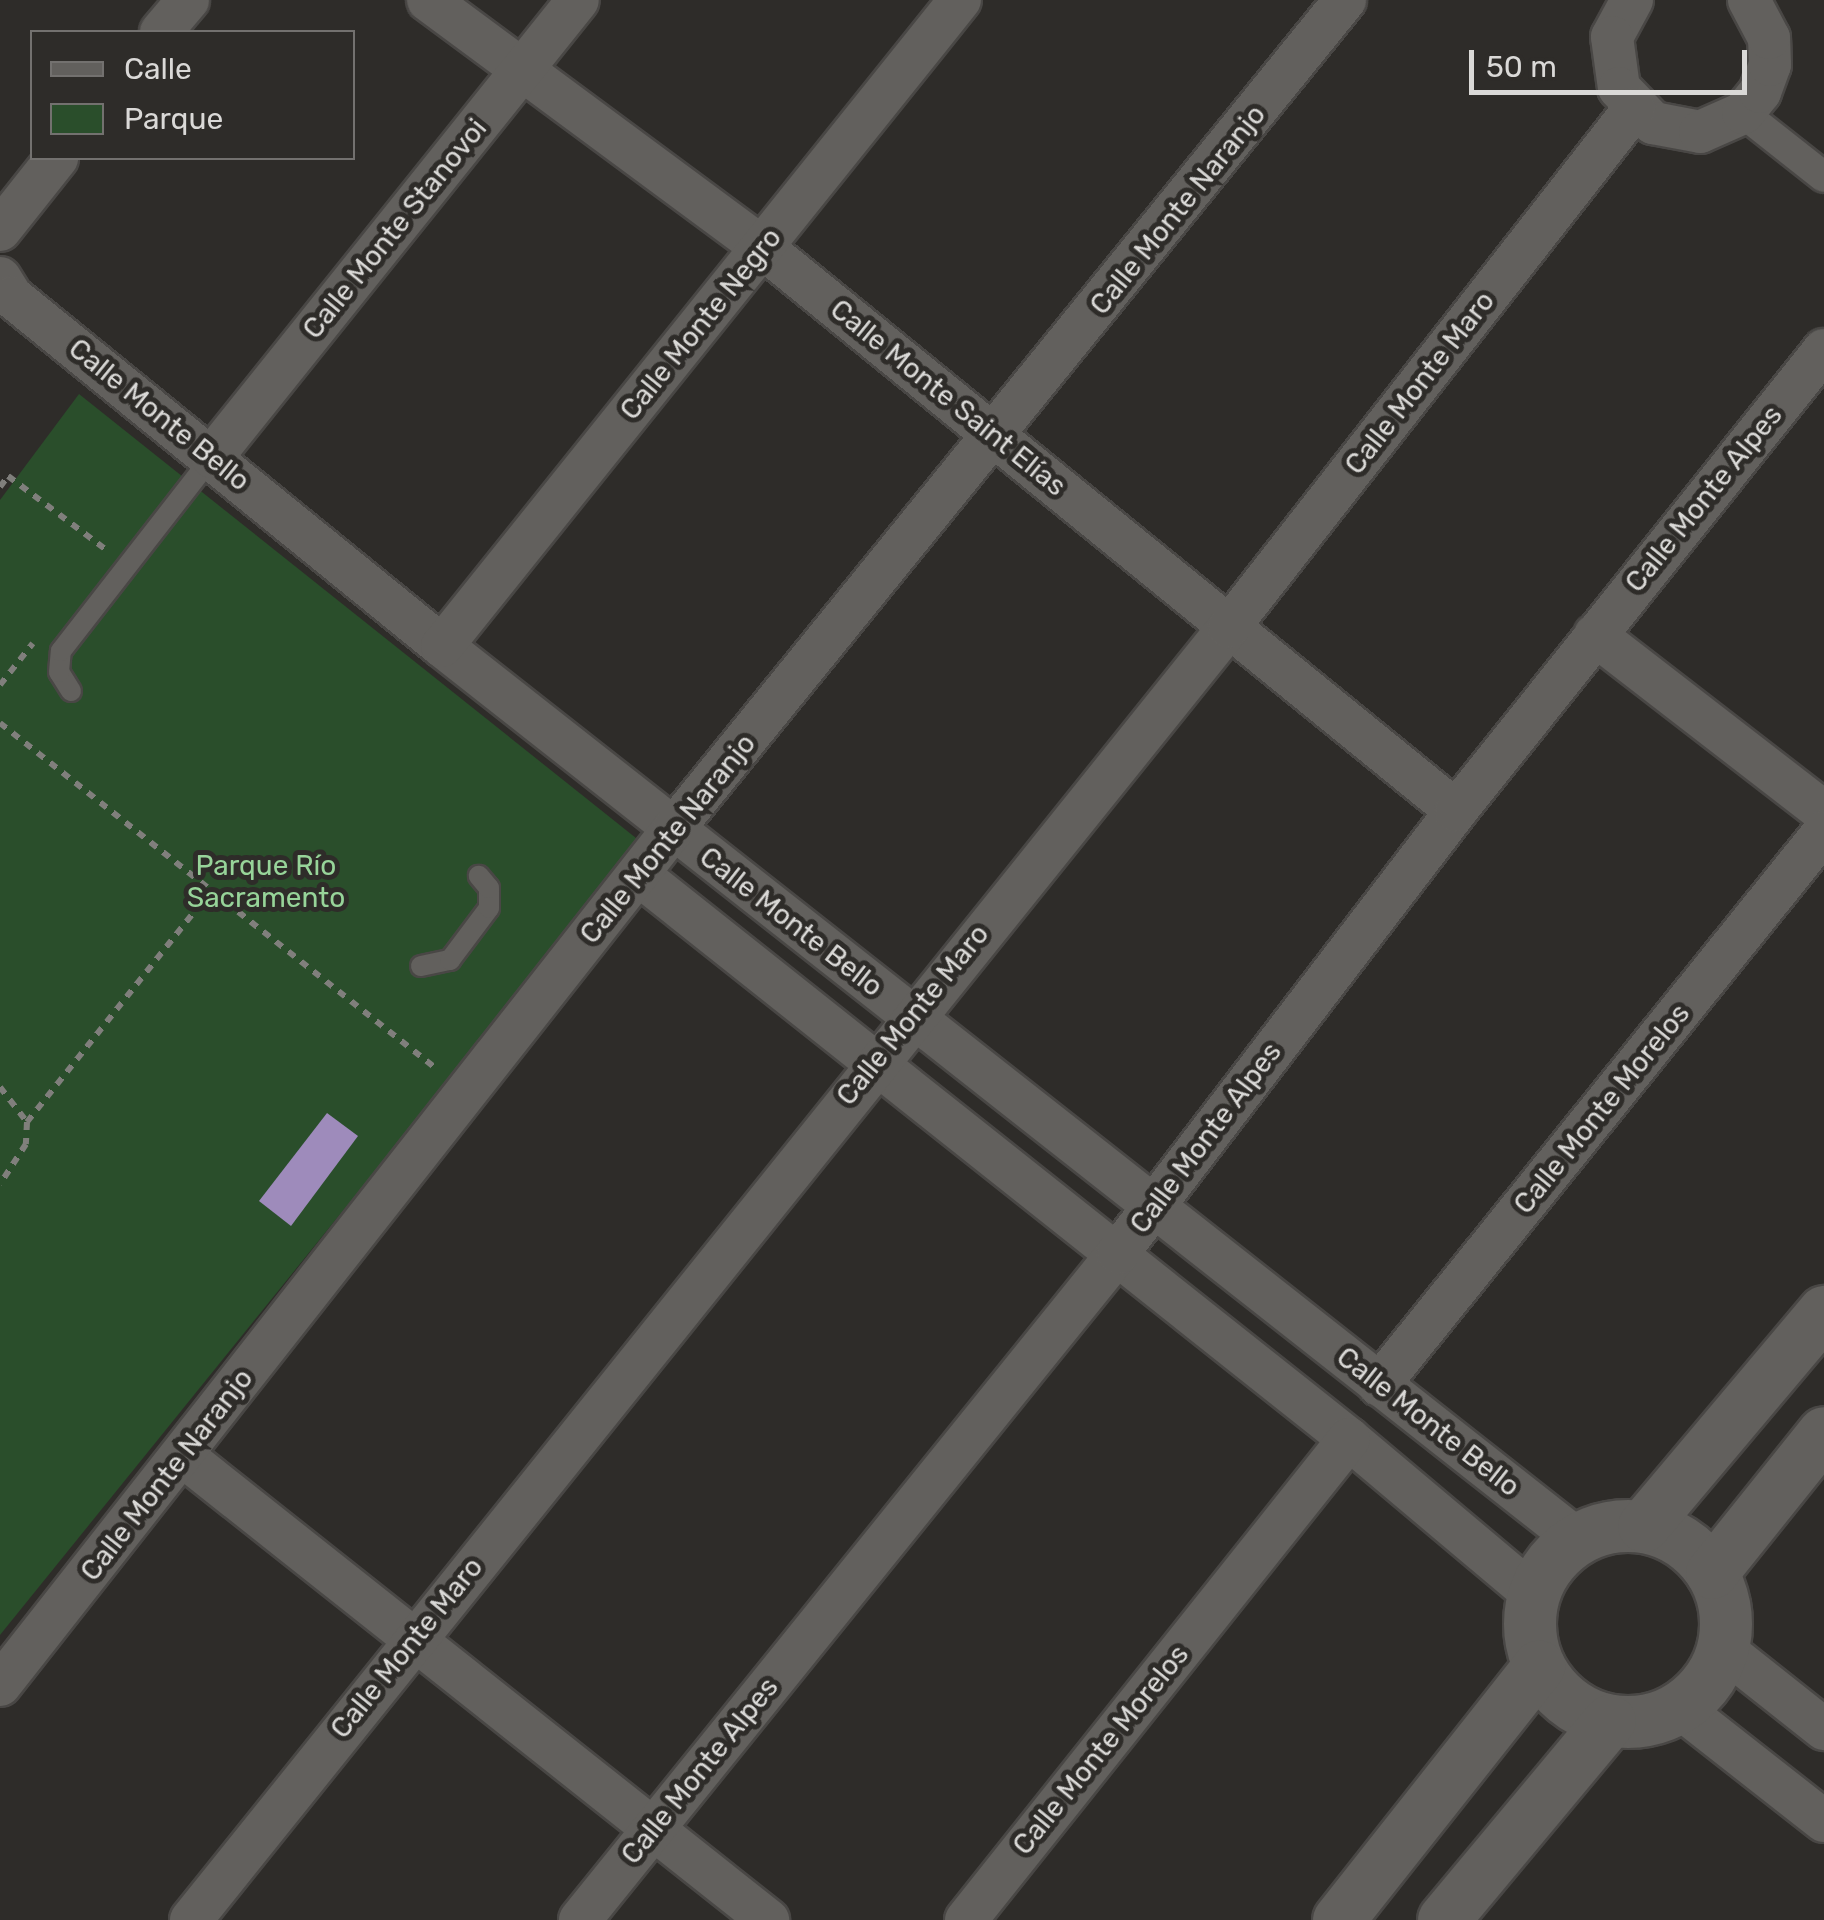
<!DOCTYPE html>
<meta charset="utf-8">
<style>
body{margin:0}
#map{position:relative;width:1824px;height:1920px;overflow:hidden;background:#2e2c29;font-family:Rubik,sans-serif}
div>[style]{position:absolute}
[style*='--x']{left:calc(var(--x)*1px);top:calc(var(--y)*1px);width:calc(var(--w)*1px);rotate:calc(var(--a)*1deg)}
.green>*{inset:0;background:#2a4e2b}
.building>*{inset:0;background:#9e8bbb}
.path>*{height:6px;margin-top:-3px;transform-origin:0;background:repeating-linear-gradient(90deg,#807f7c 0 8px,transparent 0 16px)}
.roads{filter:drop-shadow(2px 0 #494745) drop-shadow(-2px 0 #494745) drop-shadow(0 2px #494745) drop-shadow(0 -2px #494745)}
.service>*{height:20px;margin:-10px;padding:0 10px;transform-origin:10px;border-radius:10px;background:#62605d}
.pedestrian>*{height:30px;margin:-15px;padding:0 15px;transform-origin:15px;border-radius:15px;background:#62605d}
.minor>*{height:42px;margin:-21px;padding:0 21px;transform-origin:21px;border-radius:21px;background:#62605d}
.tertiary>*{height:52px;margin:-26px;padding:0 26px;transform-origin:26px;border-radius:26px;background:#62605d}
.tertiary>.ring{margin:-26px;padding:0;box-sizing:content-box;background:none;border:52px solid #62605d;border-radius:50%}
span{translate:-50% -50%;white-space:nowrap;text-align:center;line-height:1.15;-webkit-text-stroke:10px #2e2c29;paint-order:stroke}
.street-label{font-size:28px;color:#dad9d7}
.park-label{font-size:28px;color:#97d499}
.legend{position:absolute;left:30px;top:30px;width:325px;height:130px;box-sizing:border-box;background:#2e2c29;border:2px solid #73716f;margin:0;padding:12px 18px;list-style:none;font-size:30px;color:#dad9d7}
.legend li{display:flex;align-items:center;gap:20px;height:50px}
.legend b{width:50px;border:2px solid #73716f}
.scale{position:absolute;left:1469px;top:50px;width:278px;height:45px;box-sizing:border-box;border:5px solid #dad9d7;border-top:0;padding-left:12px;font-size:30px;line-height:35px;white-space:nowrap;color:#dad9d7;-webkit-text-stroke:8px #2e2c29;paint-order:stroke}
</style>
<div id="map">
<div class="green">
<i style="clip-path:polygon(79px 394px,641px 842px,0 1635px,0 500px)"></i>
</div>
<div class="building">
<i style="clip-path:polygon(327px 1113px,358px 1136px,291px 1226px,259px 1201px)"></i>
</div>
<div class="path">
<i style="--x:0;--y:487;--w:14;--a:-54"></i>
<i style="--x:8;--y:476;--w:125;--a:36.9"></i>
<i style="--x:0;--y:685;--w:53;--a:-51.8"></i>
<i style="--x:0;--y:723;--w:559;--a:38.39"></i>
<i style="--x:0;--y:1087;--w:44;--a:52.4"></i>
<i style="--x:27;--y:1122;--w:22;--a:93"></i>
<i style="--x:26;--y:1144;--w:48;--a:123"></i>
<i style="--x:27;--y:1122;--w:295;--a:-51.5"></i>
</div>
<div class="roads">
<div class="service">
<i style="--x:71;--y:691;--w:22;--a:-122"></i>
<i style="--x:59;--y:672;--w:21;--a:-85"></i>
<i style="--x:61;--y:651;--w:246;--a:-52.1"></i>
<i style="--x:421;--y:966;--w:30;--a:-12"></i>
<i style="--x:450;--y:960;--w:65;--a:-53.1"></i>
<i style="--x:489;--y:908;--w:20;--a:-90"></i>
<i style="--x:489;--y:888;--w:16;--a:-130"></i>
</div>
<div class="pedestrian">
<i style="--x:1743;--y:113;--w:103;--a:38.3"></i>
</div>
<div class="minor">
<i style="--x:428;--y:0;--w:417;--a:36.5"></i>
<i style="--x:763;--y:248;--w:893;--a:39.09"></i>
<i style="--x:1632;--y:0;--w:42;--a:118.4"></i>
<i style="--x:1612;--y:37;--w:51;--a:82.2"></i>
<i style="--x:1619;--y:88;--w:49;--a:45.8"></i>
<i style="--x:1653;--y:123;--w:48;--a:10.8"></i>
<i style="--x:1700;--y:132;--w:47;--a:-23.8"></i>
<i style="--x:1743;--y:113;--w:27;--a:-51"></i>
<i style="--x:1760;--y:92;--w:29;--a:-70"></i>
<i style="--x:1770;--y:65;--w:27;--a:-92"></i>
<i style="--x:1769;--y:38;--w:43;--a:-117.8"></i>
<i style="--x:161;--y:32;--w:42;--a:-49.8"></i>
<i style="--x:0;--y:230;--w:92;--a:-51.6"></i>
<i style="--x:0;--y:278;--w:22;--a:58"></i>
<i style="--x:12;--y:297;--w:554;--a:39.06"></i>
<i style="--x:442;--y:646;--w:1444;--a:38.2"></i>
<i style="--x:212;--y:457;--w:585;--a:-51.31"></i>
<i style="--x:1595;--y:635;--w:289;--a:37.7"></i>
<i style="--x:442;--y:646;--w:828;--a:-51.28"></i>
<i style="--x:639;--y:875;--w:907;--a:38.46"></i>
<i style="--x:1349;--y:1439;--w:241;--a:40.1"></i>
<i style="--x:1379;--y:1385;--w:710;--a:-51.18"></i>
<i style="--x:183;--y:1456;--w:747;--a:38.42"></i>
<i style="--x:1723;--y:1649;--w:129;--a:38.4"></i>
<i style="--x:0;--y:1685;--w:1090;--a:-51.82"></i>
<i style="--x:674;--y:828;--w:1066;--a:-50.98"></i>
<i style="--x:1680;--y:1708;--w:183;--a:38.1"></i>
<i style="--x:191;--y:1920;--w:1658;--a:-51.24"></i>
<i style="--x:1229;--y:627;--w:658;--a:-51.98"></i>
<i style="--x:580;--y:1920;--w:857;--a:-51.11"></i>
<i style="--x:1118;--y:1253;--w:556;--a:-52.59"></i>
<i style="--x:1456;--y:811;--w:590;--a:-51.4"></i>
<i style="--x:966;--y:1920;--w:615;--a:-51.47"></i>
</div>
<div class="tertiary">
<i class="ring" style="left:1530px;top:1526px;width:144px;height:144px"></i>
<i style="--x:1644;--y:1526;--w:280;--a:-49.9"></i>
<i style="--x:1712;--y:1573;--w:179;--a:-51.3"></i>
<i style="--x:1339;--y:1920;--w:323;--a:-51.7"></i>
<i style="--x:1444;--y:1920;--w:259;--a:-50.2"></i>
</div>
</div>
<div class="street-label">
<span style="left:1178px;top:210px;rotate:-51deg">Calle Monte Naranjo</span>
<span style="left:395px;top:229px;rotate:-51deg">Calle Monte Stanovoi</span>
<span style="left:701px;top:324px;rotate:-51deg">Calle Monte Negro</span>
<span style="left:1420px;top:383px;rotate:-52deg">Calle Monte Maro</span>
<span style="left:948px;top:398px;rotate:39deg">Calle Monte Saint Elías</span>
<span style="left:159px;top:415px;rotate:39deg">Calle Monte Bello</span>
<span style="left:1704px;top:499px;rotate:-51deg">Calle Monte Alpes</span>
<span style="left:668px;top:839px;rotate:-51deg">Calle Monte Naranjo</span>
<span style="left:791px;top:922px;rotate:38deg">Calle Monte Bello</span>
<span style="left:913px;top:1015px;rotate:-51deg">Calle Monte Maro</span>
<span style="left:1602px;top:1109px;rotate:-51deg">Calle Monte Morelos</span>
<span style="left:1206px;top:1138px;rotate:-53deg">Calle Monte Alpes</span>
<span style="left:1428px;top:1422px;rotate:38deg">Calle Monte Bello</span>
<span style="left:167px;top:1475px;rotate:-52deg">Calle Monte Naranjo</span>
<span style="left:407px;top:1648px;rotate:-51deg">Calle Monte Maro</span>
<span style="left:1101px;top:1750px;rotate:-51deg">Calle Monte Morelos</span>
<span style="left:700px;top:1771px;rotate:-51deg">Calle Monte Alpes</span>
</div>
<div class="park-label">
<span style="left:266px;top:882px">Parque Río<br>Sacramento</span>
</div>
<ul class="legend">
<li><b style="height:12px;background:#62605d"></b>Calle</li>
<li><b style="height:28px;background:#2a4e2b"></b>Parque</li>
</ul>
<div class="scale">50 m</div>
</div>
